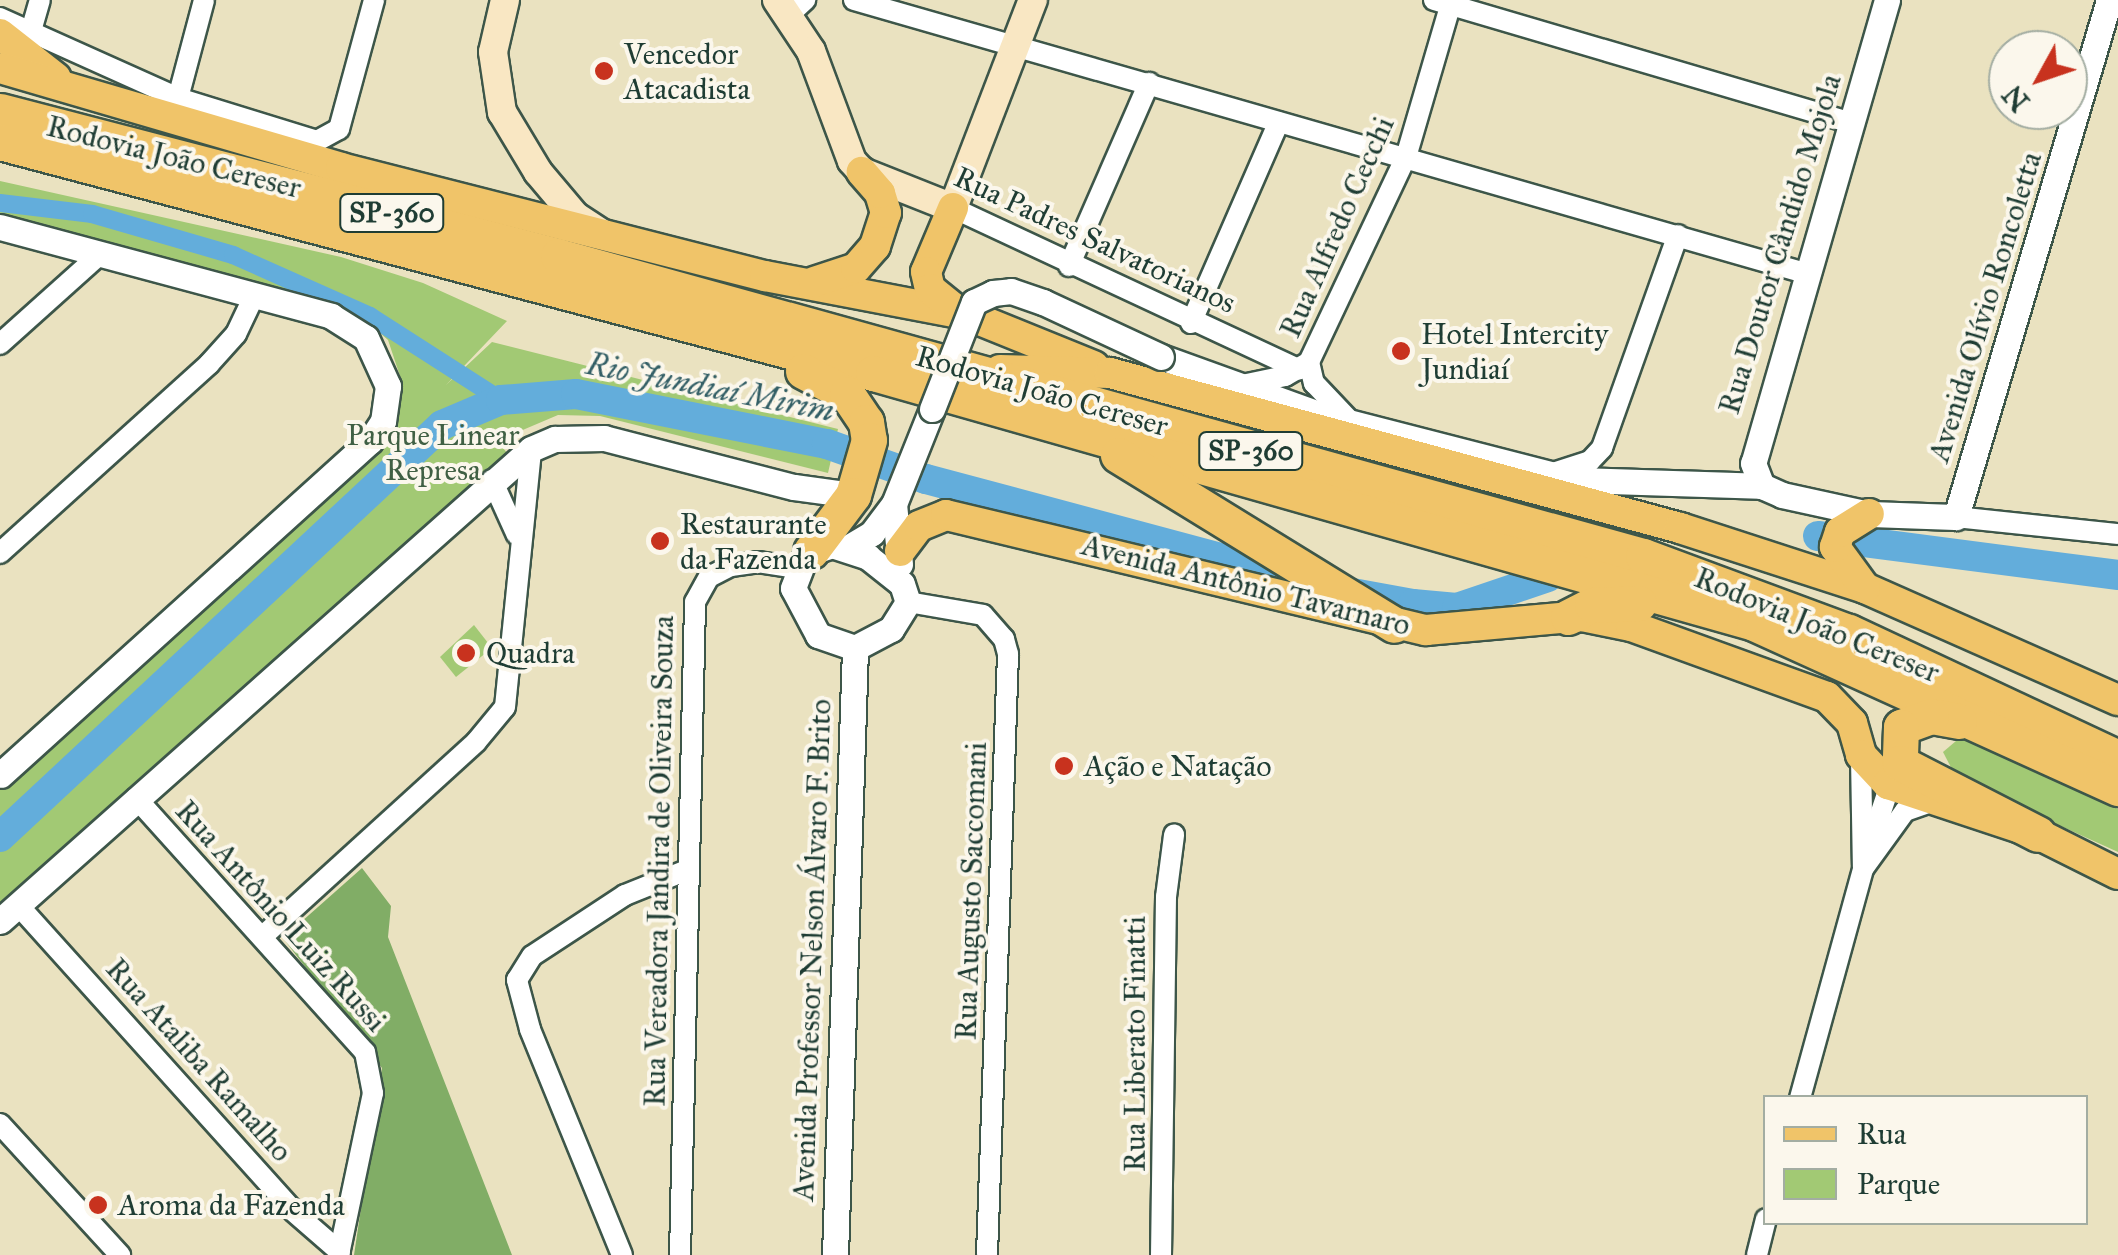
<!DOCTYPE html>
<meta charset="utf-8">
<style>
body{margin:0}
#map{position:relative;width:2118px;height:1255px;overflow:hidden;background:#eae2c0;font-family:"IM FELL Great Primer",serif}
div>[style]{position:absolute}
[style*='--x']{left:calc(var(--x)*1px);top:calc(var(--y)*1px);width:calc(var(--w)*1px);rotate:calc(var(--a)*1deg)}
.green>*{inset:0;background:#a2c974}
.forest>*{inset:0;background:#81ad66}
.canal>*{height:18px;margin:-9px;padding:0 9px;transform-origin:9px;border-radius:9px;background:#63addb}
.river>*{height:30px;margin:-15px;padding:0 15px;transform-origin:15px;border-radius:15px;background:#63addb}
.roads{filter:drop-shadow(2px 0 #3d5649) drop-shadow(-2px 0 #3d5649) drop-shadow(0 2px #3d5649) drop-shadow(0 -2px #3d5649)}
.minor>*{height:20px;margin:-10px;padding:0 10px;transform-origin:10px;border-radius:10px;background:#fff}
.tertiary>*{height:25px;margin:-12.5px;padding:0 12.5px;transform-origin:12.5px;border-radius:12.5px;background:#fff}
.secondary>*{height:28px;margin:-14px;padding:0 14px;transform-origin:14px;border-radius:14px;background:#f9e7c3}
.primary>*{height:30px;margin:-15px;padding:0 15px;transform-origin:15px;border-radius:15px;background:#f0c469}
.motorway>*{height:35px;margin:-17.5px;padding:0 17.5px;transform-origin:17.5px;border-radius:17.5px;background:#f0c469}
.bridges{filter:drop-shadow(2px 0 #3d5649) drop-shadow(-2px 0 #3d5649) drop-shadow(0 2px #3d5649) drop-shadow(0 -2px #3d5649)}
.tertiary-bridge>*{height:25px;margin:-12.5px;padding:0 12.5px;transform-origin:12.5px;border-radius:12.5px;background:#fff}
.dots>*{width:28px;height:28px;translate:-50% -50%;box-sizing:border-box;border:5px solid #fbf7ec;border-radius:50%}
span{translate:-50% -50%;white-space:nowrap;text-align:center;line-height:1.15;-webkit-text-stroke:8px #fbf7ec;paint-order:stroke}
.shield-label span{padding:2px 8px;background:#fbf7ec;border:2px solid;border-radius:8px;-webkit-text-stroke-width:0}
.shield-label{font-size:28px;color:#1f3d34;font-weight:700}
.poi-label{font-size:30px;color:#1f3d34}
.left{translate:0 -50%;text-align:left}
.street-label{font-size:30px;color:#1f3d34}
.park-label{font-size:30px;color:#406044}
.water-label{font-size:32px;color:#335f66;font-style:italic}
.legend{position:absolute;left:1763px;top:1095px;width:325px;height:130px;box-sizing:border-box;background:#fbf7ec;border:2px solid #a3ada2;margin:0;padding:12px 18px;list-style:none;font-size:30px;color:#1f3d34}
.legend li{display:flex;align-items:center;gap:20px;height:50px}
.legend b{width:50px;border:2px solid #a3ada2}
.north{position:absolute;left:1988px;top:30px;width:100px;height:100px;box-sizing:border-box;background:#fbf7ec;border:2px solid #a3ada2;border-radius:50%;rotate:230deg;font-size:28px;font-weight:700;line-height:40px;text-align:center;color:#1f3d34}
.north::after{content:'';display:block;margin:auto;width:35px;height:45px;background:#c8321e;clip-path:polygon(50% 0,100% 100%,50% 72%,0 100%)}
</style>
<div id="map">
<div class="green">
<i style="clip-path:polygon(0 181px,341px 257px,423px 283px,507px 321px,446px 385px,492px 342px,838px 429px,828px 473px,600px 416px,558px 415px,518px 432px,502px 447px,511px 457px,0 914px,0 779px,388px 421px,401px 379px,388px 340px,363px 318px,319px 298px,0 214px)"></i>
<i style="clip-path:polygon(474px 625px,492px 648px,456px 677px,440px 657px)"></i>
<i style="clip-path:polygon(1956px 741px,1972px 741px,2118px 809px,2118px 852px,1957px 779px,1943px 752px)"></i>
</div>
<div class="forest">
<i style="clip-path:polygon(362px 868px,391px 906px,388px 937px,512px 1255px,354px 1255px,382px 1068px,283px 938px)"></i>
</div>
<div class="canal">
<i style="--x:0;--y:203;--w:93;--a:6.8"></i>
<i style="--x:92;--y:214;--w:147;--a:16.2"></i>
<i style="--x:233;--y:255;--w:150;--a:24"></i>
<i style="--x:370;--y:316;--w:156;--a:32.7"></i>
</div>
<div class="river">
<i style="--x:1818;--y:536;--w:303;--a:7.4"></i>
<i style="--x:0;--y:837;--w:604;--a:-42.99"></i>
<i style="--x:442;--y:425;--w:64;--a:-23"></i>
<i style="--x:501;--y:400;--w:75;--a:-4.6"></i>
<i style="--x:576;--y:394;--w:256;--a:11.3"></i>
<i style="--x:827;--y:444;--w:105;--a:19.5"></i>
<i style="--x:926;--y:479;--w:436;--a:15"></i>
<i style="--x:1347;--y:592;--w:67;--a:10.3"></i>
<i style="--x:1413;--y:604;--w:44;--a:5.2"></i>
<i style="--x:1457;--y:608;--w:96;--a:-18.8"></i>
</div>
<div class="roads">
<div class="minor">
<i style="--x:854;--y:0;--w:989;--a:16.02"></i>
<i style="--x:1434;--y:0;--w:435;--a:16.4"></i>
<i style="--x:790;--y:14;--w:21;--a:-43"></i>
<i style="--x:0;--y:18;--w:195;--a:24.2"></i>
<i style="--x:178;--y:98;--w:145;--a:17.2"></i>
<i style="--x:317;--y:141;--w:25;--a:-29"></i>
<i style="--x:339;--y:129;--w:134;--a:-74.8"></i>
<i style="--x:31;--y:31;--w:32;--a:-74"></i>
<i style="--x:178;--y:98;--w:101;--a:-75.1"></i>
<i style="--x:953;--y:208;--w:382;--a:25"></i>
<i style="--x:1069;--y:266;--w:200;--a:-66.4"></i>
<i style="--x:1191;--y:323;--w:219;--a:-66.4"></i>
<i style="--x:0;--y:344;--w:132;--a:-41.9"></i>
<i style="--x:1309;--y:362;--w:22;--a:77"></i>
<i style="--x:1314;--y:383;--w:54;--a:46.5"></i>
<i style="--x:1242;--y:385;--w:44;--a:-11.8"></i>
<i style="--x:1285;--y:376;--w:28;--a:-30"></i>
<i style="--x:1309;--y:362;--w:227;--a:-64.7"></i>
<i style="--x:1406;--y:157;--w:164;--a:-73.7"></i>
<i style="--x:1553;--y:473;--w:39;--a:-18"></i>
<i style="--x:1590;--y:461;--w:18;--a:-47"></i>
<i style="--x:1602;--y:448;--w:226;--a:-70.4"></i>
<i style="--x:492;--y:480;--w:60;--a:65.6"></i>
<i style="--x:1956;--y:517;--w:163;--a:6"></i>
<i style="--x:0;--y:553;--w:282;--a:-42.1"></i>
<i style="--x:209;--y:364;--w:40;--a:-48"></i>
<i style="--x:236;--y:334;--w:44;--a:-64.6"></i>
<i style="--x:908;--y:602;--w:76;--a:9.8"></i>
<i style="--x:983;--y:615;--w:32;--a:49"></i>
<i style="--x:1004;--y:639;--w:16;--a:75"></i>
<i style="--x:1008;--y:654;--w:601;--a:92"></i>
<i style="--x:1861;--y:757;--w:110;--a:89"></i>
<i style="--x:136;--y:798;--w:342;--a:48"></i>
<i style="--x:365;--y:1052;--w:42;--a:79"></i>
<i style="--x:373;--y:1093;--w:166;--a:101.9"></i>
<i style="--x:1869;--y:848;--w:76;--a:-71.6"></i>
<i style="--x:18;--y:905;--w:413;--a:48"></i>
<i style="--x:294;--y:1212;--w:61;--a:41"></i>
<i style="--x:263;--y:936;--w:288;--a:-42.3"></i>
<i style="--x:476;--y:742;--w:45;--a:-50.4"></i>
<i style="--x:505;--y:707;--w:259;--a:-84.2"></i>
<i style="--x:1800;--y:1098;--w:238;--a:-74.6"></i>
<i style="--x:1863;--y:869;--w:72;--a:-54.1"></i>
<i style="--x:1905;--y:811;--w:31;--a:-19"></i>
<i style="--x:0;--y:1124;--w:178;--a:47.5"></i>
<i style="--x:622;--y:1255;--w:244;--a:-112.2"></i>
<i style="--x:530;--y:1029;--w:51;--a:-104.9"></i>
<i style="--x:517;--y:980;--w:28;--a:-58"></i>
<i style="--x:532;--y:956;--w:111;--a:-33.3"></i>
<i style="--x:625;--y:895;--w:67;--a:-22"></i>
<i style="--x:680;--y:1255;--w:653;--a:-88.68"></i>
<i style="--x:695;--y:602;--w:29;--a:-61"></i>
<i style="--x:709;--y:577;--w:25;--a:-27"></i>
<i style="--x:731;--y:566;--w:27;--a:-8"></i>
<i style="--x:758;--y:562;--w:38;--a:9"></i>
<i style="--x:1161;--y:1255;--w:358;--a:-89.2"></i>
<i style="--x:1166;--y:897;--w:63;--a:-82.6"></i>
<i style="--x:1757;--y:1255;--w:37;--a:-76"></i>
</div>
<div class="tertiary">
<i style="--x:1887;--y:0;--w:482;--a:106.1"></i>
<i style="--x:1753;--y:463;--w:25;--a:69"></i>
<i style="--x:1762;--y:486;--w:22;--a:24"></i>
<i style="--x:1782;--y:495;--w:89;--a:12.3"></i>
<i style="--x:1869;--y:514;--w:87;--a:2"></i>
<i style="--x:1956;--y:517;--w:539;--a:-73.51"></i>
<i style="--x:0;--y:227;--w:343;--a:15"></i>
<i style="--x:331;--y:316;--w:41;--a:32.2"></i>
<i style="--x:366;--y:338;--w:53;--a:65.4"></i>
<i style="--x:388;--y:386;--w:35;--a:98"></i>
<i style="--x:383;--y:421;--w:24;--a:123"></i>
<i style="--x:370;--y:441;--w:498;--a:137.9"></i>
<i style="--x:1161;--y:357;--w:170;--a:19.9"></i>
<i style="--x:1321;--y:415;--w:262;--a:14.4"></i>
<i style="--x:1575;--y:480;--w:187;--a:1.8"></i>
<i style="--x:832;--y:545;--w:38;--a:18"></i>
<i style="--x:868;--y:557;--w:43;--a:38.5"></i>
<i style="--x:902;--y:584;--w:19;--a:72"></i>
<i style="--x:908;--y:602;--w:32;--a:122"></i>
<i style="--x:891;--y:629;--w:41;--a:152.2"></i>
<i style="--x:855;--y:648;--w:39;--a:-161"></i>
<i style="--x:818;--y:635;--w:53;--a:-118"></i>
<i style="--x:793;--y:588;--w:36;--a:-69"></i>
<i style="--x:806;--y:554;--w:28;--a:-19"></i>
<i style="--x:849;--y:547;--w:27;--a:-31"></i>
<i style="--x:872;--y:533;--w:36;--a:-53"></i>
<i style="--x:900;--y:564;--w:60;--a:-95.7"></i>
<i style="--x:894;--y:504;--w:102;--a:-68.2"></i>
<i style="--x:0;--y:921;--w:710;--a:-41.63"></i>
<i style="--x:531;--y:449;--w:26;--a:-23"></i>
<i style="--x:555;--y:439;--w:49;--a:-1.2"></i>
<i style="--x:604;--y:438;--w:196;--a:14.5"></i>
<i style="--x:794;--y:487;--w:60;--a:7.7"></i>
<i style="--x:835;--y:1255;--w:607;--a:-88.11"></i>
</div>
<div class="secondary">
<i style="--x:505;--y:0;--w:53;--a:103"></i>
<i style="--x:493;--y:52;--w:61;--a:81.5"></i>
<i style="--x:502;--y:112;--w:70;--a:59"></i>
<i style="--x:538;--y:172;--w:57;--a:49.9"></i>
<i style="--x:575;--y:216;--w:31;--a:33"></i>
<i style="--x:777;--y:0;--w:61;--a:56.3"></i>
<i style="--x:811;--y:51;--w:117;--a:69.6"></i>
<i style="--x:852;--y:161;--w:15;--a:48"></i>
<i style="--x:862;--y:172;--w:98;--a:21.6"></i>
<i style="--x:953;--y:208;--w:223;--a:-69"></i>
</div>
<div class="primary">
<i style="--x:0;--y:34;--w:71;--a:38.2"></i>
<i style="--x:0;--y:68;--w:355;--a:16.3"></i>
<i style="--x:341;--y:168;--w:438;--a:14.3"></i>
<i style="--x:765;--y:276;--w:204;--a:10.8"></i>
<i style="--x:965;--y:314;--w:139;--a:22"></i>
<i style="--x:953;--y:208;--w:69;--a:112.9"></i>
<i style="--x:926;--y:272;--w:17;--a:77"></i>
<i style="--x:930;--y:289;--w:35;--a:39"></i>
<i style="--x:814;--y:282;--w:44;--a:-18.4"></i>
<i style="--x:856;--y:268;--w:29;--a:-49"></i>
<i style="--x:875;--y:246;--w:35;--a:-72"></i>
<i style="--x:886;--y:213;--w:21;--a:-107"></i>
<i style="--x:880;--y:193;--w:28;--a:-131"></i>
<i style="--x:1000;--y:370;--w:110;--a:1.6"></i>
<i style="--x:1110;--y:373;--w:591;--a:15.21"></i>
<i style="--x:1680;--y:528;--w:194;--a:18"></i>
<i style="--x:1865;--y:588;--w:277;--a:23.9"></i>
<i style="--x:900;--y:551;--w:31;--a:-53"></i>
<i style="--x:919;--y:526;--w:29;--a:-22"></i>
<i style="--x:946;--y:515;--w:494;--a:13.5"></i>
<i style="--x:1426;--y:630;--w:157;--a:-5.1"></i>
<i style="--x:1582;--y:616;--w:50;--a:11.5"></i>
<i style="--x:1631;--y:626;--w:208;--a:19.9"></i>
<i style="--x:1827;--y:697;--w:36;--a:46"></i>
<i style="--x:1852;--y:723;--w:33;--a:74"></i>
<i style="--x:1861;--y:755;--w:40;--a:47"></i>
<i style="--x:1888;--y:784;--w:158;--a:18.4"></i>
<i style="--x:2038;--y:834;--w:89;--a:26.6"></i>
<i style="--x:1865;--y:588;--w:51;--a:-126.2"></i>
<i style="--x:1835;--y:547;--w:16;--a:-72"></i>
<i style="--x:1840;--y:532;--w:34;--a:-32"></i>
</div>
<div class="motorway">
<i style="--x:0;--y:111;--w:577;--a:14.57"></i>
<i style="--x:558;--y:256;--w:1126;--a:15.46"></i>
<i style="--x:1643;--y:556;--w:220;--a:20.3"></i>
<i style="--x:1849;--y:632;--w:297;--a:25.1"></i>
<i style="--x:0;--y:142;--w:903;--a:14.82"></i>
<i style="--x:873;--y:373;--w:916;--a:15.84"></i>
<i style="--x:1754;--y:623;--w:400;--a:24.4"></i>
<i style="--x:803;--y:371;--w:50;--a:27.6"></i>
<i style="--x:847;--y:394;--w:34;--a:56"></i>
<i style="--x:866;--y:422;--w:18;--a:81"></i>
<i style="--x:869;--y:440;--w:57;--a:106.2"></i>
<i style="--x:853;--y:495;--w:70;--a:126.9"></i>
<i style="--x:1118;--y:455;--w:324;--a:31.6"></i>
<i style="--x:1568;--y:617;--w:27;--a:-27"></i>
<i style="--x:1592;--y:605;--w:47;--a:-2.4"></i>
<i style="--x:1959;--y:721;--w:28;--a:-170"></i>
<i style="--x:1931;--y:716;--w:32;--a:160"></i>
<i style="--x:1901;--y:727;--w:36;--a:92"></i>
<i style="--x:1900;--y:763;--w:155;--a:27.2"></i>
</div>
</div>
<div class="bridges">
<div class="tertiary-bridge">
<i style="--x:932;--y:409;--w:115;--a:-68.6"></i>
<i style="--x:974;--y:302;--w:21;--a:-25"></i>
<i style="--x:993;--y:293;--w:18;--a:-6"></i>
<i style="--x:1011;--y:291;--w:34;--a:19"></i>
<i style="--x:1043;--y:302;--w:130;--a:25"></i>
</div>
</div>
<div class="dots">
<i style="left:604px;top:71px;background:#c8321e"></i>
<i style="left:1401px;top:351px;background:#c8321e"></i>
<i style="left:660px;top:541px;background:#c8321e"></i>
<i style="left:466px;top:653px;background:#c8321e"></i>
<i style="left:1064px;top:766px;background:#c8321e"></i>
<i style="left:98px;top:1205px;background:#c8321e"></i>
</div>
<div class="shield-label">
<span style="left:392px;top:213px">SP-360</span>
<span style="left:1251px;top:451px">SP-360</span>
</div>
<div class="poi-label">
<span class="left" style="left:624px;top:71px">Vencedor<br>Atacadista</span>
<span class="left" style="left:1421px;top:351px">Hotel Intercity<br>Jundiaí</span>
<span class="left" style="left:680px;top:541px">Restaurante<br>da Fazenda</span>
<span class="left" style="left:486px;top:653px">Quadra</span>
<span class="left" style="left:1084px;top:766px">Ação e Natação</span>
<span class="left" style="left:118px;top:1205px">Aroma da Fazenda</span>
</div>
<div class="street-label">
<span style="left:174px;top:157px;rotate:14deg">Rodovia João Cereser</span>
<span style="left:1337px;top:227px;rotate:-66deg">Rua Alfredo Cecchi</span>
<span style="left:1095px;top:240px;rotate:25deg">Rua Padres Salvatorianos</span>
<span style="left:1780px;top:244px;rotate:-73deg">Rua Doutor Cândido Mojola</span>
<span style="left:1985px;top:307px;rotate:-73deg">Avenida Olívio Roncoletta</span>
<span style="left:1042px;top:391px;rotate:16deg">Rodovia João Cereser</span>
<span style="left:1246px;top:585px;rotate:14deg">Avenida Antônio Tavarnaro</span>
<span style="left:1817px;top:625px;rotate:22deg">Rodovia João Cereser</span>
<span style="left:659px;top:861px;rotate:-89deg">Rua Vereadora Jandira de Oliveira Souza</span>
<span style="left:971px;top:891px;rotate:-88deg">Rua Augusto Saccomani</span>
<span style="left:281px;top:916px;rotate:48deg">Rua Antônio Luiz Russi</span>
<span style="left:812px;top:950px;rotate:-88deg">Avenida Professor Nelson Álvaro F. Brito</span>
<span style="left:1135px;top:1044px;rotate:-90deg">Rua Liberato Finatti</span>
<span style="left:199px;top:1060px;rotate:48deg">Rua Ataliba Ramalho</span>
</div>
<div class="park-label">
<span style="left:433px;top:452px">Parque Linear<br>Represa</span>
</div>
<div class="water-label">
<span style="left:710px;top:388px;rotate:11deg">Rio Jundiaí Mirim</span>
</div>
<ul class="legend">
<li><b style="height:12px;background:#f0c469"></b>Rua</li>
<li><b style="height:28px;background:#a2c974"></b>Parque</li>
</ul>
<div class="north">N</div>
</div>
